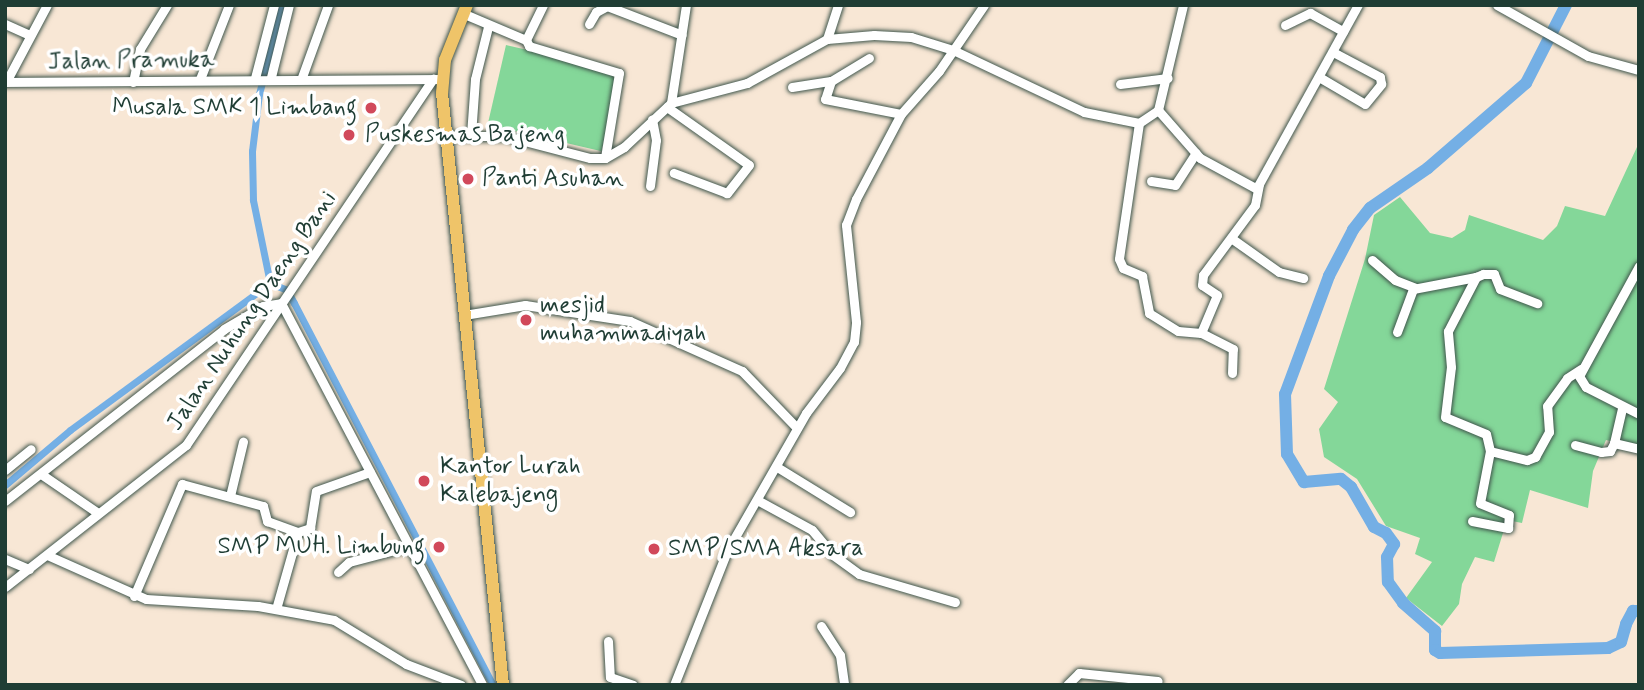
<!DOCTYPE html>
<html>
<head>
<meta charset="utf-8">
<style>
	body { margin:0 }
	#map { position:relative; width:1644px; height:690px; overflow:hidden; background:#f8e7d5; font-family:Mynerve,sans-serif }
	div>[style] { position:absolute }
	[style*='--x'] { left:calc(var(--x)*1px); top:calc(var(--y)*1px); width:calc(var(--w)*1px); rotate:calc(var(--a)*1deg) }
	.green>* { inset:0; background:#84d799; transform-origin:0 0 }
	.canal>* { height:7px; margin:-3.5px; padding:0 3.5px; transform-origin:3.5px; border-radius:3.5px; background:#74afe5 }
	.river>* { height:12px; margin:-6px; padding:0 6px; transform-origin:6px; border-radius:6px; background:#74afe5 }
	.roads { filter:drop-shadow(0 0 2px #40564c) drop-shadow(0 0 2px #40564c) }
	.minor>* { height:9px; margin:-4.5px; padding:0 4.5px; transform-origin:4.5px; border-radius:4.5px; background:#fff }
	.highway>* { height:12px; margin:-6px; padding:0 6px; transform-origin:6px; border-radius:6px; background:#efc469 }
	.dots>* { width:19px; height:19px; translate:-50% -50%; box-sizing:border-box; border:4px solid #fff; border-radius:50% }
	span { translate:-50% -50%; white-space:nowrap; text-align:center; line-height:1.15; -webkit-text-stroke:7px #fff; paint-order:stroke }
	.street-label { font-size:24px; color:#1f3d34 }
	.poi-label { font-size:24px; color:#1f3d34 }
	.right { translate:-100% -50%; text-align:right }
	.left { translate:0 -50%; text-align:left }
	.frame { position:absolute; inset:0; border:7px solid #1f3d34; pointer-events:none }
</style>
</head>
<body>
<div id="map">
	<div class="green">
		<i style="left:506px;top:45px;width:117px;height:82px;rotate:13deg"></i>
		<i style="clip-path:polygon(1637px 147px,1639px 448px,1606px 440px,1593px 471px,1588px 508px,1530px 490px,1522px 523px,1507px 520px,1494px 562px,1475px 557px,1462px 584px,1459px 604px,1442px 626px,1406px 598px,1432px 562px,1415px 554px,1420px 538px,1386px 526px,1357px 479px,1324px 457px,1319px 429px,1338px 402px,1324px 389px,1365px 259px,1374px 215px,1400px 197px,1430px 233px,1452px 238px,1465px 230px,1469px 215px,1543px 240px,1557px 226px,1565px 206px,1605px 216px)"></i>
	</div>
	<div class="canal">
		<i style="--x:270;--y:283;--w:18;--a:22"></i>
		<i style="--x:287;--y:290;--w:15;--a:62"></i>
		<i style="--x:294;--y:303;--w:431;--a:62.5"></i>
		<i style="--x:270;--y:283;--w:85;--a:-101.6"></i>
		<i style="--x:253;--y:200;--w:49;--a:-91.2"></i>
		<i style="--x:252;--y:151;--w:57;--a:-83"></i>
		<i style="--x:259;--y:94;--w:92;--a:-75.5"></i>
		<i style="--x:5;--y:485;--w:85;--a:-40.2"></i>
		<i style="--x:70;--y:430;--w:248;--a:-36.3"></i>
	</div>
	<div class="river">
		<i style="--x:1566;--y:5;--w:88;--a:117.1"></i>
		<i style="--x:1526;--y:83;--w:130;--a:139.1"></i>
		<i style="--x:1428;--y:168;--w:70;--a:145.4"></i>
		<i style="--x:1370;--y:208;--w:28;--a:128"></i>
		<i style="--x:1353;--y:230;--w:52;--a:117.6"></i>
		<i style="--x:1329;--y:276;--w:126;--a:110.4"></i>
		<i style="--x:1285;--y:394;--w:60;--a:88.1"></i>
		<i style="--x:1287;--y:454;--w:33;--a:59"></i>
		<i style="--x:1304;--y:482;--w:37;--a:-5"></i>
		<i style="--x:1341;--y:479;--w:13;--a:39"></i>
		<i style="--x:1351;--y:487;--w:46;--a:60.1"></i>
		<i style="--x:1374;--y:527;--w:13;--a:27"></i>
		<i style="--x:1386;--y:533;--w:14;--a:54"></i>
		<i style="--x:1394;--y:544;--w:15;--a:118"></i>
		<i style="--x:1387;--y:557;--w:25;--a:88"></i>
		<i style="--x:1388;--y:582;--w:26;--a:54"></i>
		<i style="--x:1403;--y:603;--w:43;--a:41.2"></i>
		<i style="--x:1435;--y:631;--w:19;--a:90"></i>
		<i style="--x:1435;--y:650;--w:6;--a:31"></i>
		<i style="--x:1440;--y:653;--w:168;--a:-1.7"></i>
		<i style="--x:1608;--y:648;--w:14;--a:-25"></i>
		<i style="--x:1621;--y:642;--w:19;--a:-74"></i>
		<i style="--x:1626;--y:624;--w:15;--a:-62"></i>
		<i style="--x:1633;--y:611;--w:6;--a:0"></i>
	</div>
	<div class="roads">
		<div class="minor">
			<i style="--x:543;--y:5;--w:39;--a:116"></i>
			<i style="--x:526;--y:40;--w:7;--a:63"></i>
			<i style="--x:529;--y:46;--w:94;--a:16.7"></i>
			<i style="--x:619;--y:73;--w:86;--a:99.4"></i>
			<i style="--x:1497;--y:5;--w:104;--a:29.3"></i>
			<i style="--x:1588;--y:56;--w:53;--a:15.4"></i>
			<i style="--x:462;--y:13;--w:69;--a:22.9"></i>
			<i style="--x:5;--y:24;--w:27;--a:24"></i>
			<i style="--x:589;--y:24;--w:14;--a:-60"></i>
			<i style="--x:596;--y:12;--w:13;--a:-29"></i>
			<i style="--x:607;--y:6;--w:80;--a:21.1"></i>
			<i style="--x:1285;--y:25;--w:28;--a:-26"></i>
			<i style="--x:1310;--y:13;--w:38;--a:29"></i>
			<i style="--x:827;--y:39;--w:36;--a:-72"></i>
			<i style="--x:869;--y:58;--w:44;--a:148.8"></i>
			<i style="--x:831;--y:81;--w:19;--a:108"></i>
			<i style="--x:825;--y:99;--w:77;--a:11.2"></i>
			<i style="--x:271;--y:77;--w:74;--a:-76"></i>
			<i style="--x:302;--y:77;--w:77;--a:-70.1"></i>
			<i style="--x:1319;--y:77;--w:53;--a:30.4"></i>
			<i style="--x:1365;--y:104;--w:26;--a:-51"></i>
			<i style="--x:1381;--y:84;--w:7;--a:-98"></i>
			<i style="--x:1380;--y:77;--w:53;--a:-152"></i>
			<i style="--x:255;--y:78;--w:75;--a:-75.4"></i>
			<i style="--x:200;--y:79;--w:79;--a:-68.6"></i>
			<i style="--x:5;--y:82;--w:432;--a:-0.4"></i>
			<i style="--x:6;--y:82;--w:87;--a:-62"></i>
			<i style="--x:133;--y:82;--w:34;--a:-78"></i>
			<i style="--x:140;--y:49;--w:52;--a:-58.5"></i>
			<i style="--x:1120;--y:84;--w:48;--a:-7.1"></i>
			<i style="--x:792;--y:87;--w:39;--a:-9"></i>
			<i style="--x:671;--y:103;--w:99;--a:-81.3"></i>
			<i style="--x:667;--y:107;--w:100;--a:35.3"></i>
			<i style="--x:749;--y:165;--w:36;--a:128"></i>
			<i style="--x:727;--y:193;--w:57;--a:-159.3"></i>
			<i style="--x:1158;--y:110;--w:64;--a:48.8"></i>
			<i style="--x:1200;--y:158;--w:65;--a:28.5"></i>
			<i style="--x:1139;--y:123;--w:137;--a:98.4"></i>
			<i style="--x:1119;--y:259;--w:10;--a:66"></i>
			<i style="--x:1123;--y:268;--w:21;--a:23"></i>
			<i style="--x:1142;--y:276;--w:38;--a:79"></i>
			<i style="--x:1149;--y:313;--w:34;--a:32"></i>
			<i style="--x:1178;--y:331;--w:23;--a:5"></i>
			<i style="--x:471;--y:135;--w:56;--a:-85.9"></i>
			<i style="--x:475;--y:79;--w:54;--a:-76"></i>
			<i style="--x:446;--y:136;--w:59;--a:0"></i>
			<i style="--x:505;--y:136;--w:88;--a:14.5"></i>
			<i style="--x:590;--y:158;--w:15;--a:0"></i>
			<i style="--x:605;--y:158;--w:22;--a:-30"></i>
			<i style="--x:624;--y:147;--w:64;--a:-43.1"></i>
			<i style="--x:671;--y:103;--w:79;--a:-14.7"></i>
			<i style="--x:747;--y:83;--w:91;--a:-28.8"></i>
			<i style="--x:827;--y:39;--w:47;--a:-4.9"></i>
			<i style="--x:874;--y:35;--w:37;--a:3"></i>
			<i style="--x:911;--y:37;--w:44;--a:17.2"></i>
			<i style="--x:953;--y:50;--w:145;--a:25.3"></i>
			<i style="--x:1084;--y:112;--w:56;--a:11.3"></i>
			<i style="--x:1139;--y:123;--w:23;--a:-34"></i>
			<i style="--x:1158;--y:110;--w:108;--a:-76.6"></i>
			<i style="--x:1151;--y:181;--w:24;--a:9"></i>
			<i style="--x:1175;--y:185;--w:38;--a:-57"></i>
			<i style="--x:650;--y:186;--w:46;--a:-82.6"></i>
			<i style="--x:656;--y:140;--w:21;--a:-101"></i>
			<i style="--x:1231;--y:238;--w:59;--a:35.3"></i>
			<i style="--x:1279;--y:272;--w:25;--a:14"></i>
			<i style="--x:1372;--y:260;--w:30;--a:41"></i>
			<i style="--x:1395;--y:280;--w:22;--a:21"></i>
			<i style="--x:1639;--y:266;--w:125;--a:118.6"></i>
			<i style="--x:1579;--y:376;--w:13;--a:58"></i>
			<i style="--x:1586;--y:387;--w:59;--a:27"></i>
			<i style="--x:464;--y:315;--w:62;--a:-9.3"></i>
			<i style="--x:525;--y:305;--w:106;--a:8.7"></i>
			<i style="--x:630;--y:321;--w:123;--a:24.1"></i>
			<i style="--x:742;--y:371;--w:79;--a:46"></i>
			<i style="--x:1397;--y:332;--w:46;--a:-69.6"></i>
			<i style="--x:1413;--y:289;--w:64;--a:-10.8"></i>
			<i style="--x:1232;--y:373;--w:24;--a:-88"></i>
			<i style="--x:1233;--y:349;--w:36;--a:-153"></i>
			<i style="--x:1201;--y:333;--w:41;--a:-67.2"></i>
			<i style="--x:1217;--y:295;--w:18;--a:-146"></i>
			<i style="--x:1202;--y:285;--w:10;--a:-84"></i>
			<i style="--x:1203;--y:275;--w:87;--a:-53.4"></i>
			<i style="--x:1255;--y:205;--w:21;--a:-79"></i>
			<i style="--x:1259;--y:184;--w:205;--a:-61.1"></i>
			<i style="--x:1614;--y:443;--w:36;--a:-77"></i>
			<i style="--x:1575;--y:445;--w:27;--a:15"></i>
			<i style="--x:1601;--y:452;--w:9;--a:-6"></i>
			<i style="--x:1610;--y:451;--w:9;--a:-63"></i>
			<i style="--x:1614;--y:443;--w:26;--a:13"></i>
			<i style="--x:1490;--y:451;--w:17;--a:-103"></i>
			<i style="--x:1486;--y:434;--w:44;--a:-157.5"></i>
			<i style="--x:1445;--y:417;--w:50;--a:-83.2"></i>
			<i style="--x:1451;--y:367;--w:36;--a:-95"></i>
			<i style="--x:1448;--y:331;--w:61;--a:-62.6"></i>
			<i style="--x:1476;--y:277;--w:8;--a:-23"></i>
			<i style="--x:1483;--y:274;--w:11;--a:0"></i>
			<i style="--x:1494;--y:274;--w:16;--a:68"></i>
			<i style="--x:1500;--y:289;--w:40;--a:21"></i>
			<i style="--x:777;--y:467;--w:86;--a:31.7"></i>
			<i style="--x:5;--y:470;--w:33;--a:-39"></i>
			<i style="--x:41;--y:474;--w:69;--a:34.4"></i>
			<i style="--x:230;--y:496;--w:56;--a:-76.5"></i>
			<i style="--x:5;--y:501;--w:278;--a:-38.1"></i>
			<i style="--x:224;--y:329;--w:45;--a:-30.5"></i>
			<i style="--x:263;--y:306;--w:18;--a:-9"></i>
			<i style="--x:281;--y:303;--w:432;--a:62.2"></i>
			<i style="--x:759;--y:501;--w:60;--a:28.7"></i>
			<i style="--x:812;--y:530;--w:33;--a:50"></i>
			<i style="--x:833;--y:555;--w:32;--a:36"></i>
			<i style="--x:859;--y:574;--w:100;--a:16.3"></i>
			<i style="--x:1472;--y:521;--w:37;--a:11"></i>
			<i style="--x:1508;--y:528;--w:13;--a:-86"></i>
			<i style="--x:1509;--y:515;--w:31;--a:-158"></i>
			<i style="--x:1480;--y:503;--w:53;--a:-79.1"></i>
			<i style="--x:1490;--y:451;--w:38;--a:14"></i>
			<i style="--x:1527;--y:460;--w:9;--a:-21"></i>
			<i style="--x:1535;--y:457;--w:29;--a:-61"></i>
			<i style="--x:1549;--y:432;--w:26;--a:-94"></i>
			<i style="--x:1547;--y:406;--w:34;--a:-54"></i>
			<i style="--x:1567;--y:378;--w:17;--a:-33"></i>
			<i style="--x:47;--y:555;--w:108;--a:24"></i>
			<i style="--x:146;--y:599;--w:112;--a:3.6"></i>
			<i style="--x:258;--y:606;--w:77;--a:10.4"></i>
			<i style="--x:334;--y:620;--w:84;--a:31.4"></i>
			<i style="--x:406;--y:664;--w:59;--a:20.9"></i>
			<i style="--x:5;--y:559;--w:26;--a:23"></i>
			<i style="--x:338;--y:572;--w:15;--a:-42"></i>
			<i style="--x:349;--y:562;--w:63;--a:-14.7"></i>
			<i style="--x:5;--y:587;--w:230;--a:-38.1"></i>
			<i style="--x:186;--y:445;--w:442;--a:-56"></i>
			<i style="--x:134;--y:596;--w:122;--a:-66.8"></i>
			<i style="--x:182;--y:484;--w:84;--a:15.2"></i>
			<i style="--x:263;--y:506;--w:16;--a:75"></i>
			<i style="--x:267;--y:521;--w:33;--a:20"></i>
			<i style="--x:276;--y:609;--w:80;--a:-74.1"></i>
			<i style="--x:298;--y:532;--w:13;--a:-18"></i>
			<i style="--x:310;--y:528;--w:37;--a:-81"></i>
			<i style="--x:316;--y:491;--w:57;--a:-19.4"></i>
			<i style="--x:821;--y:626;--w:35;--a:57"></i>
			<i style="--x:840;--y:655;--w:30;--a:82"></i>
			<i style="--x:608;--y:641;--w:36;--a:87"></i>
			<i style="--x:610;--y:677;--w:24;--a:19"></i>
			<i style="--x:674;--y:685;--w:144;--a:-68.4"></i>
			<i style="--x:727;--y:551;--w:159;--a:-60.2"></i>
			<i style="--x:806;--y:413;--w:56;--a:-52.9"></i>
			<i style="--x:840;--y:368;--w:30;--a:-62"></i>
			<i style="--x:854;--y:342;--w:20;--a:-84"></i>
			<i style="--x:856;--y:322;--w:98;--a:-95.9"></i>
			<i style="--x:846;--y:225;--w:28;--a:-69"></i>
			<i style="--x:856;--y:199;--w:96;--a:-62.1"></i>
			<i style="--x:901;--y:114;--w:57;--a:-48.5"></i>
			<i style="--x:939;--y:71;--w:80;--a:-55.7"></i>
			<i style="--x:1067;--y:685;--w:17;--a:-45"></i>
			<i style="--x:1079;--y:673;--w:79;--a:5.8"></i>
		</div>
		<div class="highway">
			<i style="--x:467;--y:5;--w:59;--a:111.8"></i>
			<i style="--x:445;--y:60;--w:33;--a:95"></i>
			<i style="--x:442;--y:93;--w:595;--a:84.12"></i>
		</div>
	</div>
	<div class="dots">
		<i style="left:371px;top:108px;background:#d1495b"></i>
		<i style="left:349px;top:135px;background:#d1495b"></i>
		<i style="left:468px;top:179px;background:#d1495b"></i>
		<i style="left:526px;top:320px;background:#d1495b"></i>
		<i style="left:424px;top:481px;background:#d1495b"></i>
		<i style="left:439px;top:547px;background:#d1495b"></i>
		<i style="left:654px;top:549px;background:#d1495b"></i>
	</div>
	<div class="street-label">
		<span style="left:131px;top:61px;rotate:-1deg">Jalan Pramuka</span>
		<span style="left:252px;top:311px;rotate:-56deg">Jalan Nuhung Daeng Bani</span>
	</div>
	<div class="poi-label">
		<span class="right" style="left:357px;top:108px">Musala SMK 1 Limbang</span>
		<span class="left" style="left:365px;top:135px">Puskesmas Bajeng</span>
		<span class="left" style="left:482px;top:179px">Panti Asuhan</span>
		<span class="left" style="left:540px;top:320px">mesjid<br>muhammadiyah</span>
		<span class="left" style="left:440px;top:481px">Kantor Lurah<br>Kalebajeng</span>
		<span class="right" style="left:425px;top:547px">SMP MUH. Limbung</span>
		<span class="left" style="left:668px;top:549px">SMP/SMA Aksara</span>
	</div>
	<div class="frame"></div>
</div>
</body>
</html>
